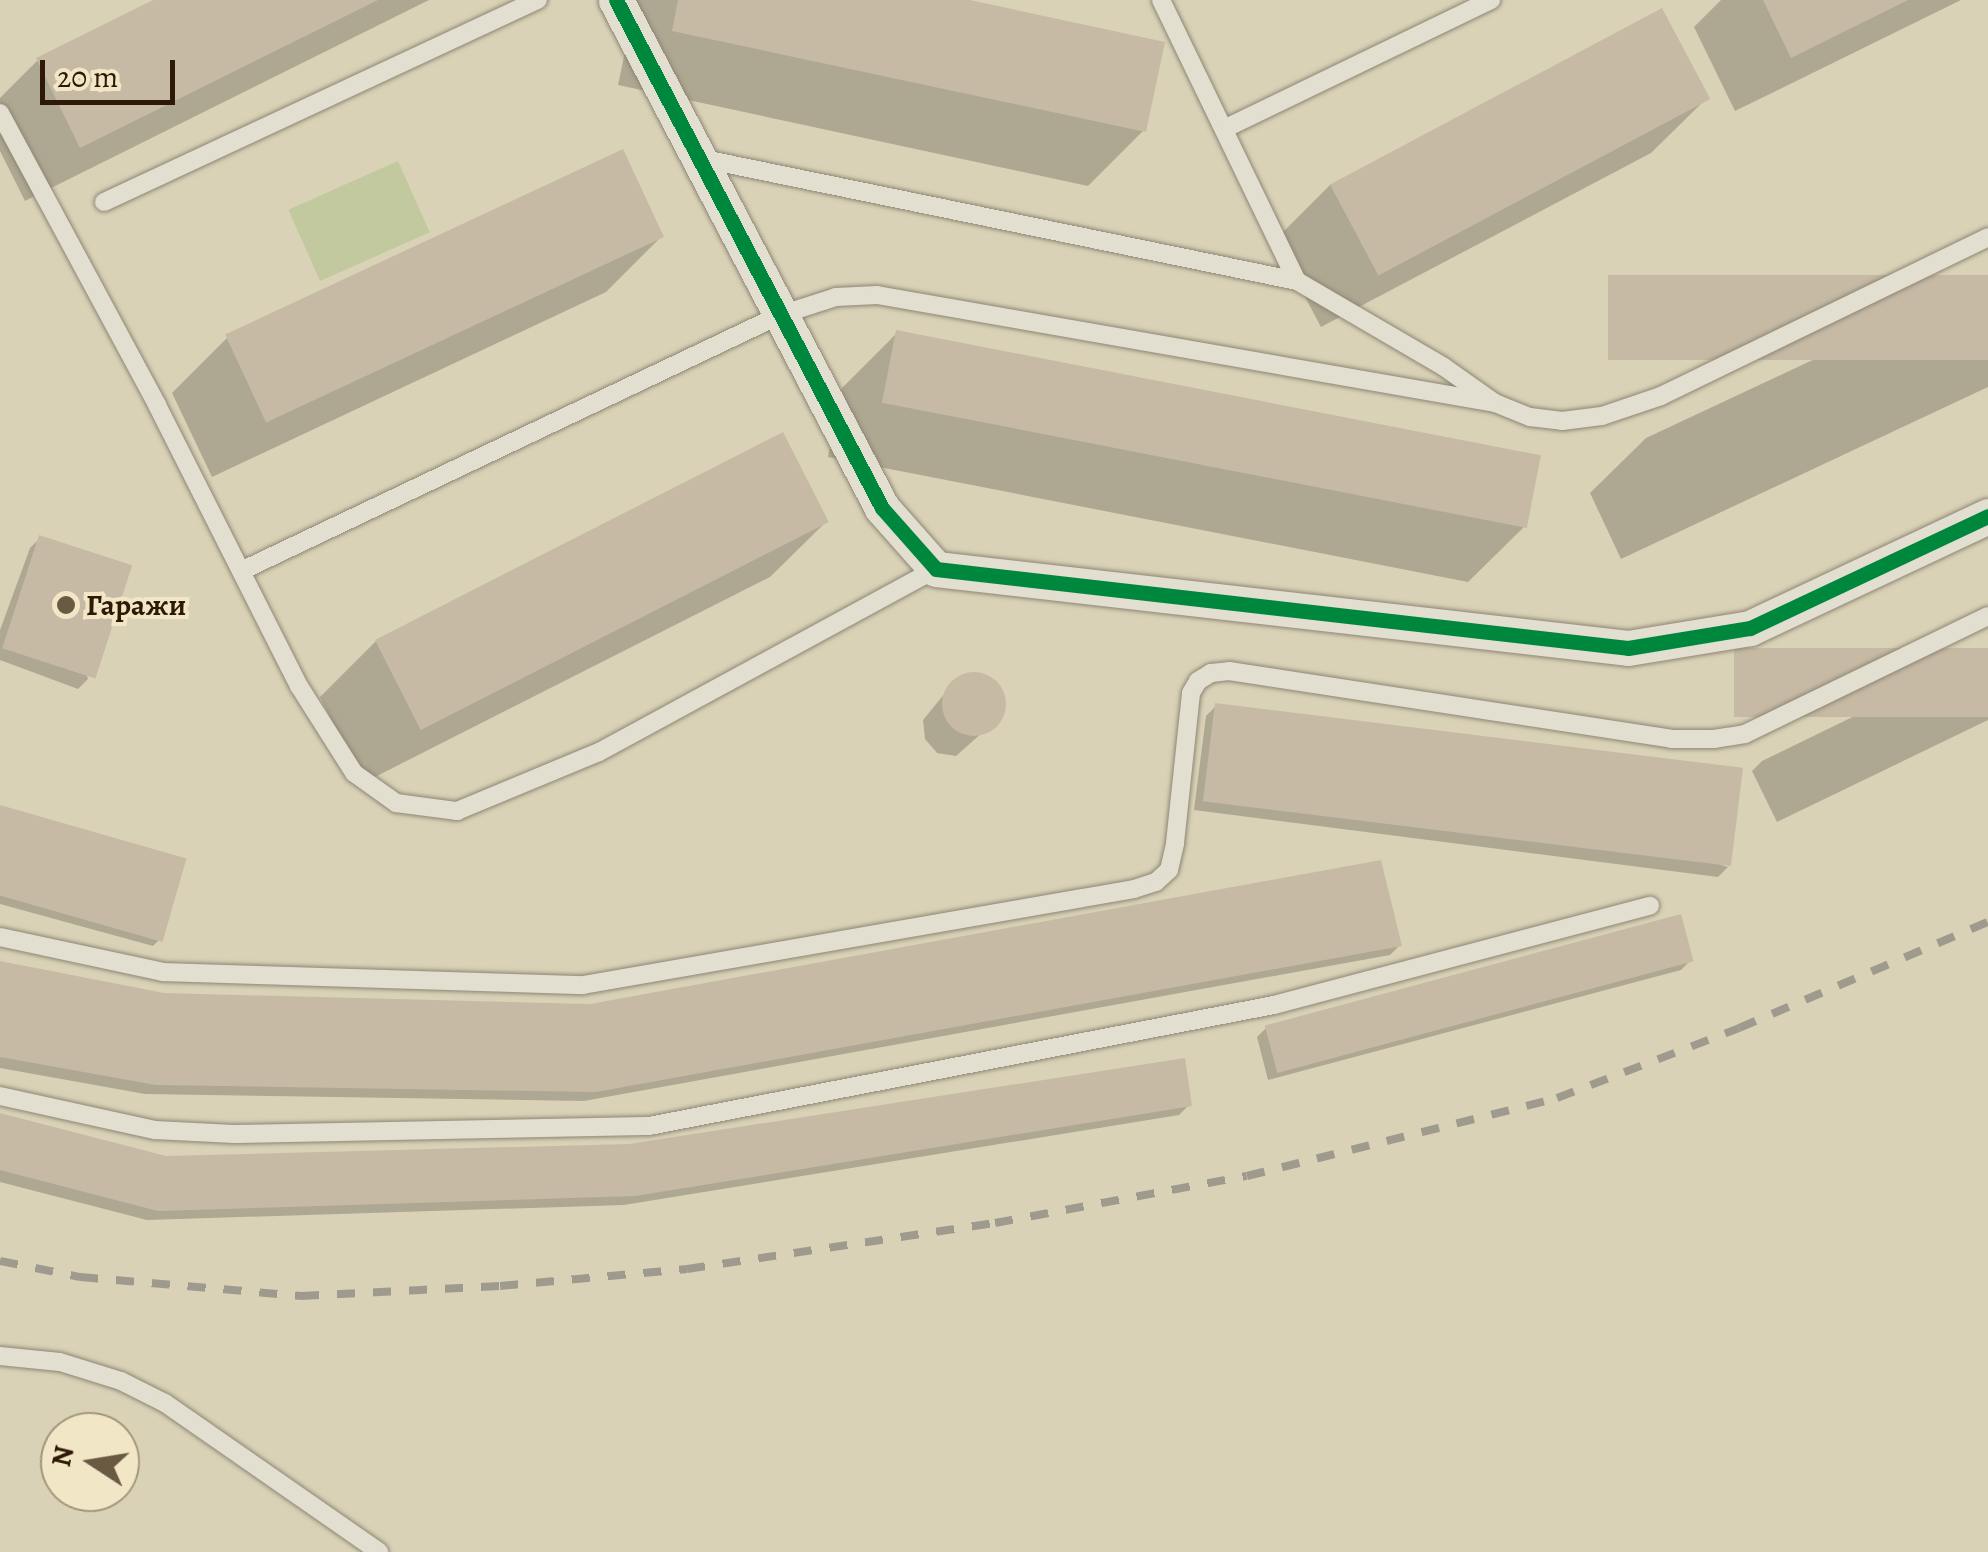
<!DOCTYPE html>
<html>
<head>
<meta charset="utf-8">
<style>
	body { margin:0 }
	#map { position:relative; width:1988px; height:1552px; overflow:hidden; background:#dad2b7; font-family:Alegreya,serif }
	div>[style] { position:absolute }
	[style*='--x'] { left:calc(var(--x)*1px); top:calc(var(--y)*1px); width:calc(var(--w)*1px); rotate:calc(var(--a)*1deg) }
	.green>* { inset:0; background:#c3c99f; transform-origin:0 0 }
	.shadow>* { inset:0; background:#0003 }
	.building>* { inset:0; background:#c7baa5; transform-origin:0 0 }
	.round { border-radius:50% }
	.roads { filter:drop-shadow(0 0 2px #8d8674) drop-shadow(0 0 2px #8d8674) }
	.service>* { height:18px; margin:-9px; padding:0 9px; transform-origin:9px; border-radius:9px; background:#e2ded0 }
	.minor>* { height:35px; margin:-17.5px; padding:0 17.5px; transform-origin:17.5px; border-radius:17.5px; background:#e2ded0 }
	.rail>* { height:8px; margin-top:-4px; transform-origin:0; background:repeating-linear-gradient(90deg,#9f9a8e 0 18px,transparent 0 36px) }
	.cycleway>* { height:15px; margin:-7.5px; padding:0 7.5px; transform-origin:7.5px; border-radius:7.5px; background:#00873e }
	.dots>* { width:28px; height:28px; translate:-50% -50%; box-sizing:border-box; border:5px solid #f1e7c6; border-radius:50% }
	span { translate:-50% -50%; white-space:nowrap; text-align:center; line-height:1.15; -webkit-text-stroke:8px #f1e7c6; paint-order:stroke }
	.poi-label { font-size:30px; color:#2e1906; font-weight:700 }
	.left { translate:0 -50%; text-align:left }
	.north { position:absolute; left:40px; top:1412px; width:100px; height:100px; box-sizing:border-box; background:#f1e7c6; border:2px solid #a39579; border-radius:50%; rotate:282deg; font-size:28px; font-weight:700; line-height:40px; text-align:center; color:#2e1906 }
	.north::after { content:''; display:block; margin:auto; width:35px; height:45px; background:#6a5a44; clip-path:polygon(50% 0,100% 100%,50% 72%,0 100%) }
	.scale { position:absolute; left:40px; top:60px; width:135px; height:45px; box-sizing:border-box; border:5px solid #2e1906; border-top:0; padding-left:12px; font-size:30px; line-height:35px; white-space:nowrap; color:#2e1906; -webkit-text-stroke:8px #f1e7c6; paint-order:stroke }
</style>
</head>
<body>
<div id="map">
	<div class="green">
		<i style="left:398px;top:161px;width:78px;height:120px;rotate:66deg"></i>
	</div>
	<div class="shadow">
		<i style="clip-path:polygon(158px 0,429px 0,25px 201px,0 151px,0 98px,38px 60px)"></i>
		<i style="clip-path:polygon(636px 0,958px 0,1143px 131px,1088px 186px,618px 85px)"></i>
		<i style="clip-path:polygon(1721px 0,1961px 0,1735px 111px,1694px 27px)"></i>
		<i style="clip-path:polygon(1707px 98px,1651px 153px,1321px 327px,1275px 240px,1331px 184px)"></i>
		<i style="clip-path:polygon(661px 237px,606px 292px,212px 477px,172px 393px,227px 338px)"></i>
		<i style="clip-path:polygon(1988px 278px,1988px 387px,1621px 559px,1590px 493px,1646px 438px)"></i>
		<i style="clip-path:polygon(897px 333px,1524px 527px,1468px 582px,828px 457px,842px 388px)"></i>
		<i style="clip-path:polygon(826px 522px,770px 577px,363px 783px,320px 697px,375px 642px)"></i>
		<i style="clip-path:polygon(40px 538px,88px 679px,78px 689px,0 660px,0 630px,30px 548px)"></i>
		<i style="clip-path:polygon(1988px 651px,1988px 720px,1777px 822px,1752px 771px,1762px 761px)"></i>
		<i style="clip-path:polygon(974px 675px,998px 688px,1001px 716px,956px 756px,937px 753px,925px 739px,923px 720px,955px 681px)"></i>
		<i style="clip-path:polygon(1216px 706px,1728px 867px,1718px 877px,1194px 810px,1206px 716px)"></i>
		<i style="clip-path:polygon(0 808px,163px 936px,153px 946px,0 904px)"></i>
		<i style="clip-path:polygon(1400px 945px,1390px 955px,584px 1101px,145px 1094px,0 1068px,0 963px,164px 995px,590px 1006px)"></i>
		<i style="clip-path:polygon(1691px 960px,1681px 970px,1268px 1080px,1257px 1037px,1267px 1027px)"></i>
		<i style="clip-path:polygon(1189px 1105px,1179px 1115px,624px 1205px,147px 1220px,0 1182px,0 1115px,165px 1158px,630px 1146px)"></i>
	</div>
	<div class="building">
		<i style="clip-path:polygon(153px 0,378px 0,80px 148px,36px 58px)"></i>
		<i style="clip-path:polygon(678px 0,970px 0,1165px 42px,1146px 132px,672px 31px)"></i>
		<i style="clip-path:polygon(1763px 0,1908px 0,1791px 58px)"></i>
		<i style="left:1662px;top:8px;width:103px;height:376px;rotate:62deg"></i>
		<i style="left:623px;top:149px;width:97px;height:439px;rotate:65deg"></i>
		<i style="left:1988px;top:275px;width:85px;height:380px;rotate:90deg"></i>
		<i style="left:896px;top:330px;width:657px;height:74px;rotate:11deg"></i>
		<i style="left:783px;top:432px;width:101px;height:458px;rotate:63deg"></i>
		<i style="left:39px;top:535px;width:98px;height:119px;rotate:18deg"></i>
		<i style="left:1988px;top:648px;width:69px;height:254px;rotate:90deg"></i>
		<i class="round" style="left:942px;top:672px;width:64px;height:64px"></i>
		<i style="left:1215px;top:703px;width:532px;height:99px;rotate:7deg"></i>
		<i style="left:0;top:805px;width:194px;height:87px;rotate:16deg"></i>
		<i style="clip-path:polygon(1381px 860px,1402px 946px,596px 1092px,156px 1085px,0 1057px,0 961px,164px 993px,590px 1004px)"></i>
		<i style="left:1681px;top:914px;width:49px;height:431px;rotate:75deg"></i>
		<i style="clip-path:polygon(1185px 1058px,1192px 1106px,635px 1196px,158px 1211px,0 1170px,0 1113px,166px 1156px,629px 1144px)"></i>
	</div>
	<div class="roads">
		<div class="service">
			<i style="--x:1161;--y:0;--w:312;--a:64.2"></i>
			<i style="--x:1297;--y:281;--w:170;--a:30.3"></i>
			<i style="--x:1444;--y:367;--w:62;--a:35.2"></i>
			<i style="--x:1495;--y:403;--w:38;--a:22"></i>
			<i style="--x:1530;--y:417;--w:32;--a:7"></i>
			<i style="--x:1562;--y:421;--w:40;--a:-7.1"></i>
			<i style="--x:1602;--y:416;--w:62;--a:-18.7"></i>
			<i style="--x:1661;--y:396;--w:364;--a:-25.9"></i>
			<i style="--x:0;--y:113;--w:332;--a:61.7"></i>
			<i style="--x:157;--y:405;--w:315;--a:63.2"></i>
			<i style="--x:299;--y:686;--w:103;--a:57.7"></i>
			<i style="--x:354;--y:773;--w:52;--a:35.5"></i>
			<i style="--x:396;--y:803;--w:62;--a:7.5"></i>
			<i style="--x:457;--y:811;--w:154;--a:-22.6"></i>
			<i style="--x:599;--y:752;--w:383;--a:-28.5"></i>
			<i style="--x:1224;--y:129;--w:297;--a:-25.8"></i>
			<i style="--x:699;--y:158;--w:611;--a:11.62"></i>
			<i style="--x:104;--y:202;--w:479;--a:-25"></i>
			<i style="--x:241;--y:571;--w:597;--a:-25.41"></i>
			<i style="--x:780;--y:315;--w:59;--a:-17.8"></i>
			<i style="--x:836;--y:297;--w:41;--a:-2.8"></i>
			<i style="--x:877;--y:295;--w:627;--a:9.91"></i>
			<i style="--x:0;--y:937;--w:167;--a:12.1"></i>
			<i style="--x:163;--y:972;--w:420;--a:1.8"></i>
			<i style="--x:583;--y:985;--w:559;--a:-9.88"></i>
			<i style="--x:1134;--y:889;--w:23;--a:-18"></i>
			<i style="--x:1156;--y:882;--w:18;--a:-43"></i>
			<i style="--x:1169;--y:870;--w:28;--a:-77"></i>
			<i style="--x:1175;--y:843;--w:151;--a:-83.9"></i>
			<i style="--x:1191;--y:693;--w:14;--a:-60"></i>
			<i style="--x:1198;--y:681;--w:15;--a:-32"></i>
			<i style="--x:1211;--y:673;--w:18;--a:-6"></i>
			<i style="--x:1229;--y:671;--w:447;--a:8.7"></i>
			<i style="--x:1671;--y:739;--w:43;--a:0"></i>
			<i style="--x:1714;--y:739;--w:31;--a:-9"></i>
			<i style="--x:1745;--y:734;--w:270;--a:-25.9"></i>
			<i style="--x:0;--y:1096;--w:159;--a:12.4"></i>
			<i style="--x:155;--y:1130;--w:79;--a:2.9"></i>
			<i style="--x:234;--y:1134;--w:415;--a:-1.1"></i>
			<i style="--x:649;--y:1126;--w:637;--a:-10.96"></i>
			<i style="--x:1274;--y:1005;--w:389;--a:-14.8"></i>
			<i style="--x:0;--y:1356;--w:60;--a:5.7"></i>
			<i style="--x:60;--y:1362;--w:64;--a:17.3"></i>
			<i style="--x:121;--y:1381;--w:49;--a:26.6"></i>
			<i style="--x:165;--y:1403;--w:261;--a:34.8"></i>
		</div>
		<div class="minor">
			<i style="--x:616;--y:0;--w:573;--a:62.36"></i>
			<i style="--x:882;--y:508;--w:81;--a:48.5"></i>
			<i style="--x:936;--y:569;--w:696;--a:6.51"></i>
			<i style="--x:1628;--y:648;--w:124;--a:-9.3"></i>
			<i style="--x:1750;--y:628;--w:263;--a:-25.2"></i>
		</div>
	</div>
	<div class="rail">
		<i style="--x:0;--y:1261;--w:82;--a:11.3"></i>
		<i style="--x:80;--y:1277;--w:222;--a:4.9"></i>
		<i style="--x:301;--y:1296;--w:199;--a:-2.9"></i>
		<i style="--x:500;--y:1286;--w:188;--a:-5.2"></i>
		<i style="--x:687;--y:1269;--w:311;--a:-8.5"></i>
		<i style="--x:995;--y:1223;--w:256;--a:-10.6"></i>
		<i style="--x:1247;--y:1176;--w:320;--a:-14.1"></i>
		<i style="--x:1557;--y:1098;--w:195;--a:-21"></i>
		<i style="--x:1739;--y:1028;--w:271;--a:-23.1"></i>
	</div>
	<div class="cycleway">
		<i style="--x:616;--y:0;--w:573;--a:62.36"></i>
		<i style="--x:882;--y:508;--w:81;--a:48.5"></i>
		<i style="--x:936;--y:569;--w:696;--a:6.51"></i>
		<i style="--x:1628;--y:648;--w:124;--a:-9.3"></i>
		<i style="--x:1750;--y:628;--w:263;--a:-25.2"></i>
	</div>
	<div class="dots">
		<i style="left:66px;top:605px;background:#6a5a44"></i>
	</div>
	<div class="poi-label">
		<span class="left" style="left:86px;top:605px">Гаражи</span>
	</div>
	<div class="north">N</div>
	<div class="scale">20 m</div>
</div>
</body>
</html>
